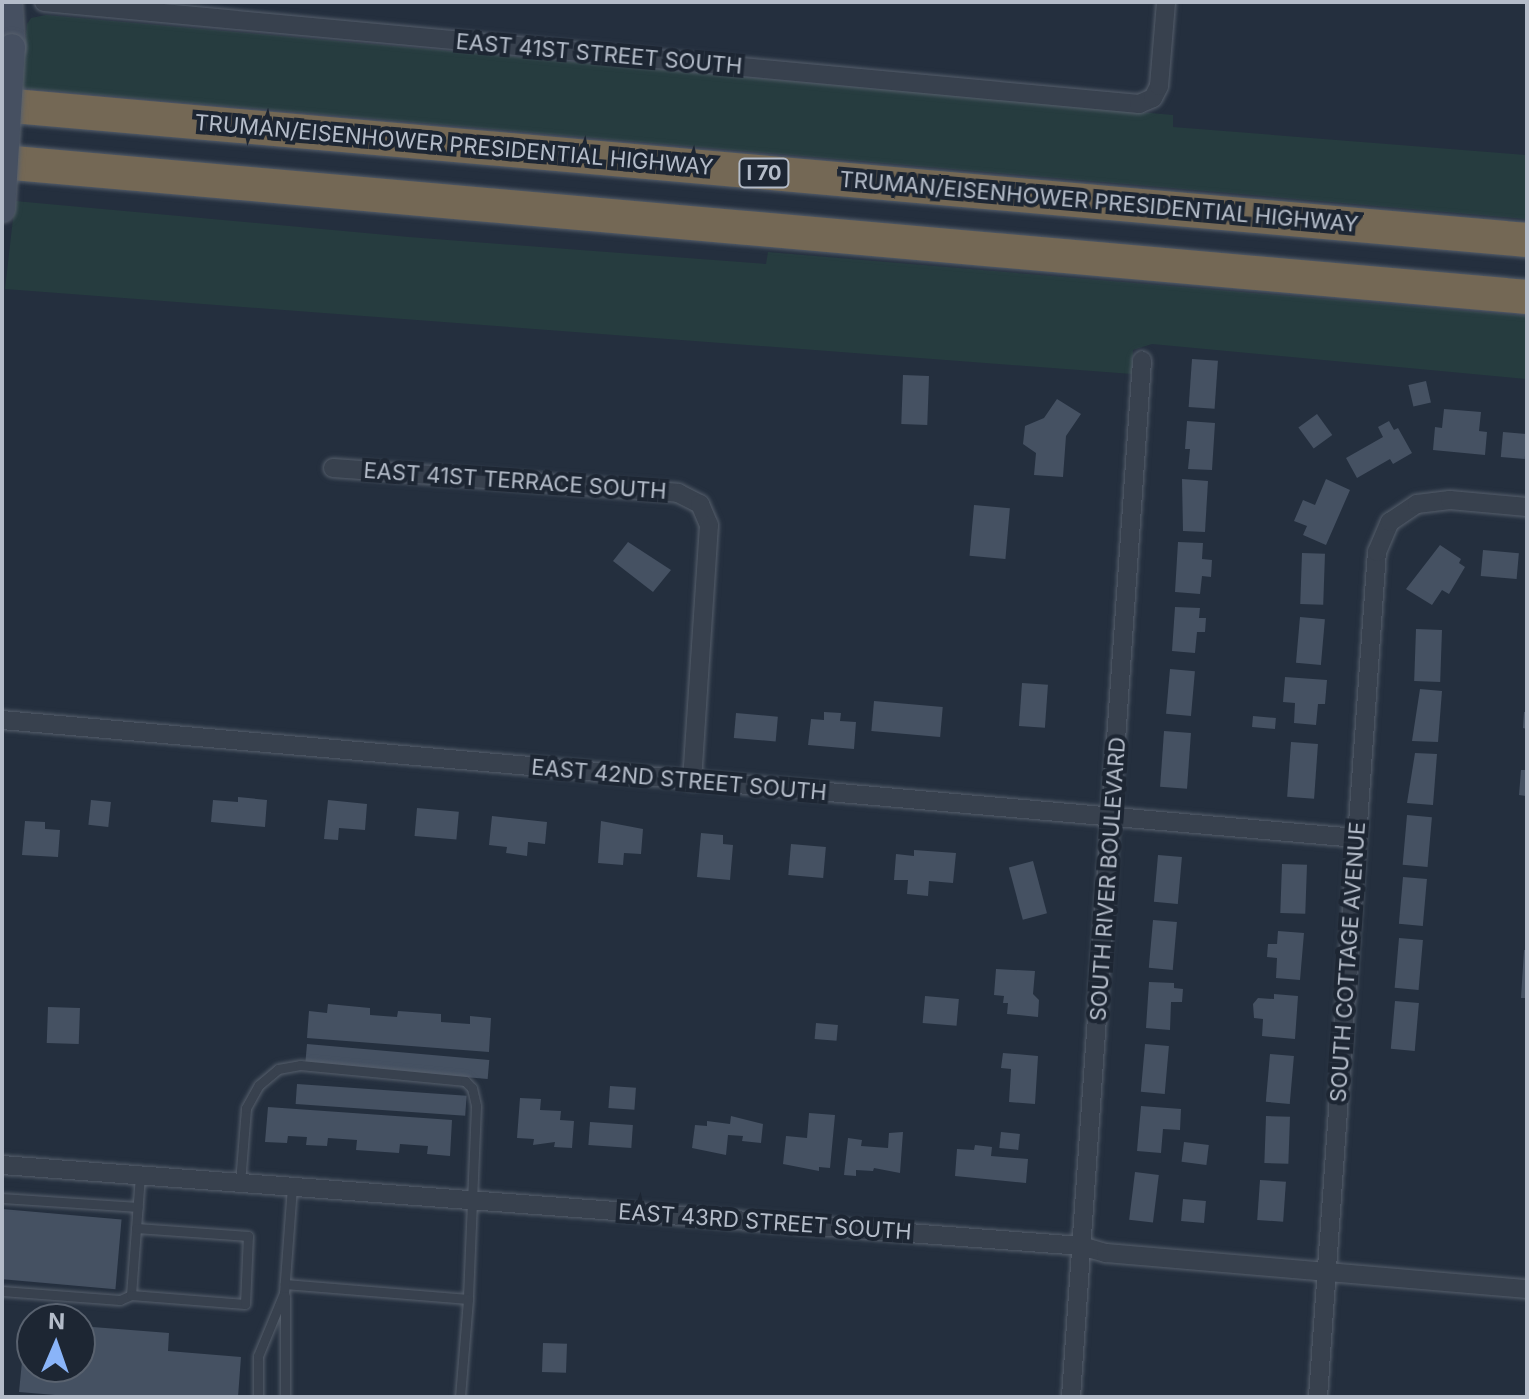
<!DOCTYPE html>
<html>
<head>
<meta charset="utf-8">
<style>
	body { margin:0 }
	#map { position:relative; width:1529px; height:1399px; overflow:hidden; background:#242f3e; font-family:Inter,sans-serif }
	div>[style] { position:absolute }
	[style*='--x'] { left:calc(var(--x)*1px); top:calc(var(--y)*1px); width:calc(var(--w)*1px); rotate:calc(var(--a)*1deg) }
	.green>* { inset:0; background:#263c3f }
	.building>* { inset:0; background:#455162; transform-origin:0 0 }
	.roads { filter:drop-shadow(0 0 2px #565f6c) drop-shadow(0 0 2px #565f6c) }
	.service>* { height:9px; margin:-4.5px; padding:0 4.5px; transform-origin:4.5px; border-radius:4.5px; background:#38414e }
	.minor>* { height:18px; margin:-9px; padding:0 9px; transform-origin:9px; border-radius:9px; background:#38414e }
	.secondary>* { height:26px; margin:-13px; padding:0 13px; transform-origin:13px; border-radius:13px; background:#465061 }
	.motorway>* { height:34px; margin:-17px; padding:0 17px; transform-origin:17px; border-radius:17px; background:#746855 }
	.bridges { filter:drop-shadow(0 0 2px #565f6c) drop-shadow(0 0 2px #565f6c) }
	.secondary-bridge>* { height:26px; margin:-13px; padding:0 13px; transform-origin:13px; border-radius:13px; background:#465061 }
	span { translate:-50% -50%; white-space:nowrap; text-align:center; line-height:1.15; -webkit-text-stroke:8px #1d2633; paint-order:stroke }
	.shield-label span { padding:2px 6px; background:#1d2633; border:2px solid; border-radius:6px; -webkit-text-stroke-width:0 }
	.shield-label { font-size:20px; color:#b4bcc9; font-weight:700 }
	.street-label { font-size:22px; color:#b4bcc9 }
	.frame { position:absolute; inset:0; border:4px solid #b4bcc9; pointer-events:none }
	.north { position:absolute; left:16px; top:1303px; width:80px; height:80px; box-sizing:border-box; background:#1d2633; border:2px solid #59626f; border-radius:50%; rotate:2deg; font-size:22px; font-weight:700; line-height:32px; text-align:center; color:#b4bcc9 }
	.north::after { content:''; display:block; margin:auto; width:28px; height:36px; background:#8ab4f8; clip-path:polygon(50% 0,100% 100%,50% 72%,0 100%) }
</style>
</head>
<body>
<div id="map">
	<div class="green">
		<i style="clip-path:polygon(46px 15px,1173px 115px,1173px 127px,1527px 155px,1527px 219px,20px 88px,27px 24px,31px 18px)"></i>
		<i style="clip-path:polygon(15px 201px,409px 237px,766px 264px,768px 252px,1527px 316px,1527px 379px,1152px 344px,1133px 350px,1132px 374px,5px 289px)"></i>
	</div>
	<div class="building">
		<i style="left:1192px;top:359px;width:26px;height:48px;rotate:4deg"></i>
		<i style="left:903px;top:375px;width:26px;height:49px;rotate:2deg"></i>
		<i style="left:1426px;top:381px;width:22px;height:18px;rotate:77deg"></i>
		<i style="clip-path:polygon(1057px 399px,1081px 414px,1066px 436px,1063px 477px,1034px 475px,1036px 453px,1023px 444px,1025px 426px,1044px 418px)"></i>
		<i style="clip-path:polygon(1444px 409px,1481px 412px,1479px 431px,1487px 432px,1485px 455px,1433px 450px,1435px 427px,1442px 428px)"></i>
		<i style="left:1317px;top:414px;width:26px;height:23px;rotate:54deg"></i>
		<i style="clip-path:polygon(1187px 421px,1215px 423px,1212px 470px,1188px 469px,1190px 449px,1185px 449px)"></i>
		<i style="clip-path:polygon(1389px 421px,1394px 430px,1398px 428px,1412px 453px,1393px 464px,1390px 459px,1357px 478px,1346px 458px,1383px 437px,1378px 427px)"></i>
		<i style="left:1503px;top:432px;width:24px;height:25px;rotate:5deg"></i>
		<i style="clip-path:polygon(1182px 479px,1208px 481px,1205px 532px,1183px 531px)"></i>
		<i style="clip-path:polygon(1326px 479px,1350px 490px,1326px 545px,1303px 535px,1307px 526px,1294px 521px,1303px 500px,1315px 505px)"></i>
		<i style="left:974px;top:505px;width:36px;height:51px;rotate:5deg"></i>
		<i style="clip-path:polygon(628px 542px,671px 570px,653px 592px,613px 561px)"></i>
		<i style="clip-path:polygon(1178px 542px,1203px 543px,1202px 559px,1212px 560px,1211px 577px,1202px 576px,1200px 594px,1175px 592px)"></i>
		<i style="clip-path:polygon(1440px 545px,1461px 559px,1459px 563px,1465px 567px,1449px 594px,1442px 590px,1432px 605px,1406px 589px)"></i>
		<i style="left:1483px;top:550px;width:36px;height:26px;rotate:5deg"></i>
		<i style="left:1302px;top:553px;width:23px;height:51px;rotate:2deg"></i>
		<i style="clip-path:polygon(1175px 607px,1200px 608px,1199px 618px,1206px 618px,1205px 632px,1197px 632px,1195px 653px,1172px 651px)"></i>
		<i style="left:1300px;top:617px;width:25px;height:46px;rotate:5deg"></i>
		<i style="left:1416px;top:629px;width:26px;height:52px;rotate:2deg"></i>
		<i style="left:1170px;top:669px;width:25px;height:45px;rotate:5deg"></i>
		<i style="clip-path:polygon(1285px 677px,1327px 680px,1325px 704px,1318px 704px,1316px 725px,1294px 723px,1295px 703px,1283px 702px)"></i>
		<i style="left:1022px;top:683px;width:26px;height:43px;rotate:4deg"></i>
		<i style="clip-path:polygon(1420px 689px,1442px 691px,1438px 742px,1412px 741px)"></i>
		<i style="left:874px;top:701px;width:69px;height:30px;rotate:5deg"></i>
		<i style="clip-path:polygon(824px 712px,841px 713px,840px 721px,856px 722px,854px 749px,808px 745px,811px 719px,824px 720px)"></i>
		<i style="clip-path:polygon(1524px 712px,1527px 712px,1527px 729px,1523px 728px)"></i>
		<i style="left:736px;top:713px;width:42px;height:25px;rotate:5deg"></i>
		<i style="left:1253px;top:716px;width:23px;height:11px;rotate:5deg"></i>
		<i style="left:1164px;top:731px;width:27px;height:56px;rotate:4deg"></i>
		<i style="left:1291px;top:742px;width:27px;height:55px;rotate:4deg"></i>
		<i style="clip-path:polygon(1415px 753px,1437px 754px,1433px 805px,1407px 803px)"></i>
		<i style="clip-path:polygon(1521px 770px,1527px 770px,1527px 796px,1519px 795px)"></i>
		<i style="clip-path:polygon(238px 797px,267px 800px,265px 827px,211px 822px,213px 800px,238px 802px)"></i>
		<i style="left:91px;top:800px;width:20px;height:25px;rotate:6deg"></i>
		<i style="clip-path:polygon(328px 800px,367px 804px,365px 830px,339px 828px,338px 840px,324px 839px)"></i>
		<i style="left:417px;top:808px;width:42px;height:28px;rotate:5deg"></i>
		<i style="left:1407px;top:815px;width:25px;height:50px;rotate:5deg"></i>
		<i style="clip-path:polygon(492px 816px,547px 822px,545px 844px,528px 842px,527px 856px,506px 853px,507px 847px,489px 845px)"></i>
		<i style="clip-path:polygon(25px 821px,45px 822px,45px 829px,60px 830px,58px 857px,22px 855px)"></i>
		<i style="clip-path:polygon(601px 821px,643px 829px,641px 854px,624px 853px,623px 865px,598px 863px)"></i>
		<i style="clip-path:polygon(701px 833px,723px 835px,723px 844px,733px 845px,730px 880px,697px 877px)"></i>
		<i style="left:791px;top:844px;width:35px;height:31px;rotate:5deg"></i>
		<i style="clip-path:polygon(914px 850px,956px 853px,953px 883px,929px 881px,928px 896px,907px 894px,908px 880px,894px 880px,896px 854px,914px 856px)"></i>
		<i style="left:1158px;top:855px;width:24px;height:47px;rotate:5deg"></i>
		<i style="left:1033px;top:861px;width:54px;height:25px;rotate:75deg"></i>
		<i style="left:1282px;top:864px;width:25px;height:49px;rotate:2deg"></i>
		<i style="left:1403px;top:877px;width:24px;height:47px;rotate:5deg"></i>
		<i style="left:1153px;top:920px;width:24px;height:48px;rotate:5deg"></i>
		<i style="clip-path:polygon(1278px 931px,1304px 933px,1300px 980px,1276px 978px,1277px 958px,1267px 957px,1268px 944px,1277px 944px)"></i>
		<i style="left:1399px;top:938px;width:24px;height:50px;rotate:5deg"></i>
		<i style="clip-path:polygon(1524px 950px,1527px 950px,1527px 998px,1521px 998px)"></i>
		<i style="clip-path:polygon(996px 969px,1035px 971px,1033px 994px,1039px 1000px,1038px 1017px,1007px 1014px,1008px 1003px,1003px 1003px,1004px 996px,994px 995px)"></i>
		<i style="clip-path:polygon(1149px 982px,1174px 983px,1174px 988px,1183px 989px,1182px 1002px,1171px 1002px,1170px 1030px,1146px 1028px)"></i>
		<i style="clip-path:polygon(1274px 994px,1298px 996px,1295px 1039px,1262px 1036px,1263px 1019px,1254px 1018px,1253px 1004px,1258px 998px,1274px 999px)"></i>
		<i style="left:925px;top:996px;width:34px;height:27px;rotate:5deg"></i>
		<i style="left:1395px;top:1001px;width:24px;height:48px;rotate:5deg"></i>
		<i style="clip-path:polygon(328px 1004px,370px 1008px,370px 1015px,397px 1017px,398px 1011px,441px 1014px,441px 1022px,470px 1024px,470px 1016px,491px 1018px,489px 1052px,307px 1038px,309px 1011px,327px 1013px)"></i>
		<i style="left:48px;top:1007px;width:32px;height:36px;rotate:2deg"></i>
		<i style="left:816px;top:1023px;width:22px;height:16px;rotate:5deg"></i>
		<i style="left:307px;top:1044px;width:183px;height:19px;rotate:5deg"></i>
		<i style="left:1145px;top:1044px;width:24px;height:48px;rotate:5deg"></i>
		<i style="clip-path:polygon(1003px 1053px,1038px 1056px,1035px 1104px,1009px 1102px,1011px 1069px,1001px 1068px)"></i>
		<i style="left:1270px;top:1054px;width:24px;height:48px;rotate:5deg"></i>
		<i style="left:297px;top:1084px;width:170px;height:20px;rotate:4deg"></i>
		<i style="left:610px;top:1086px;width:26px;height:22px;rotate:4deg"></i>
		<i style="clip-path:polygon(520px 1098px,541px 1099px,540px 1110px,561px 1111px,560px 1120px,574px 1121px,572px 1148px,554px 1147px,555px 1142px,533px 1145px,534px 1139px,517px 1138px)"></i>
		<i style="clip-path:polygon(1141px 1106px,1181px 1109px,1180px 1130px,1163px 1129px,1161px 1153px,1137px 1151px)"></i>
		<i style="clip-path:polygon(268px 1107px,452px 1120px,450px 1156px,427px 1154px,428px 1146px,400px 1144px,399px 1153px,356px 1150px,357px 1140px,328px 1138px,327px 1146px,306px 1145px,307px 1137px,288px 1136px,287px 1143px,265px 1142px)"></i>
		<i style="clip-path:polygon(809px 1113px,835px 1115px,830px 1168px,819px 1167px,819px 1171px,783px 1164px,786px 1136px,807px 1138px)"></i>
		<i style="clip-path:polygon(731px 1116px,763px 1124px,761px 1143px,742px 1141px,743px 1136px,728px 1135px,726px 1155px,692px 1148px,695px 1125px,707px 1126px,707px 1121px,730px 1124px)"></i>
		<i style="left:1266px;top:1116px;width:24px;height:47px;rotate:2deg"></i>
		<i style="left:590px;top:1122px;width:43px;height:23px;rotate:4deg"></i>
		<i style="clip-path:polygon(903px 1132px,900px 1173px,874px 1168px,873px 1171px,856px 1170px,856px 1176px,844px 1175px,848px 1138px,862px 1140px,861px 1146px,888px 1148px,889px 1133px)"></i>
		<i style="left:1001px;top:1132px;width:19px;height:16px;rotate:6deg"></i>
		<i style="left:1184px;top:1142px;width:25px;height:20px;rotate:7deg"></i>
		<i style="clip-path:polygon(975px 1145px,992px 1147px,991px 1156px,1028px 1159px,1026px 1183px,955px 1176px,957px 1149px,974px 1150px)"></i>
		<i style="left:1135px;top:1172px;width:24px;height:48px;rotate:7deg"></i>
		<i style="left:1260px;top:1180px;width:26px;height:40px;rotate:4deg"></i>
		<i style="left:1183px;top:1199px;width:23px;height:22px;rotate:5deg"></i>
		<i style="left:2px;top:1209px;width:120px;height:70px;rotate:5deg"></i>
		<i style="clip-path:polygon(26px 1321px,32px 1322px,32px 1367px,80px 1367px,80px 1326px,169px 1333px,168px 1351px,241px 1357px,238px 1397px,79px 1397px,19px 1392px)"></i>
		<i style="left:543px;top:1343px;width:24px;height:29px;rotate:2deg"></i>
	</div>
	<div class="roads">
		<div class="service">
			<i style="--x:240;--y:1183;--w:75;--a:-85.4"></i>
			<i style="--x:246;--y:1108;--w:26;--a:-61"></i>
			<i style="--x:259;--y:1085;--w:25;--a:-40"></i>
			<i style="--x:278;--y:1069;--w:22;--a:-10"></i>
			<i style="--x:300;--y:1065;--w:166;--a:5.5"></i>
			<i style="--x:465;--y:1081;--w:10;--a:45"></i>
			<i style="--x:472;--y:1088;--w:18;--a:77"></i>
			<i style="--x:476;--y:1106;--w:193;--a:92.4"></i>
			<i style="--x:468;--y:1299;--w:184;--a:-175.3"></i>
			<i style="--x:2;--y:1198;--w:136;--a:3.8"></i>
			<i style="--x:2;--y:1291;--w:118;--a:4.4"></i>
			<i style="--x:120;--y:1300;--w:12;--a:-24"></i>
			<i style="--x:131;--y:1295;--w:120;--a:-85.7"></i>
			<i style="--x:131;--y:1295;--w:114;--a:4.5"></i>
			<i style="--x:245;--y:1304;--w:68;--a:-87.5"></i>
			<i style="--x:248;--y:1236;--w:112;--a:-175.9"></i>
			<i style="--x:258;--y:1397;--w:41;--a:-90"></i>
			<i style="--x:258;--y:1356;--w:68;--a:-67.6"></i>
			<i style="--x:284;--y:1293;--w:106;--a:-85.7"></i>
			<i style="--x:285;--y:1397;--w:101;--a:-90"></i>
			<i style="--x:460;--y:1397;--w:98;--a:-85.3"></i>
		</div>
		<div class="minor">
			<i style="--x:44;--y:2;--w:1100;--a:5.32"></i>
			<i style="--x:1139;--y:104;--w:15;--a:-23"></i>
			<i style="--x:1153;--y:98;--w:13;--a:-63"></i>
			<i style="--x:1159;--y:86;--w:84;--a:-85.2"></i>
			<i style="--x:333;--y:468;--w:346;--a:4.1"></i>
			<i style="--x:678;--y:493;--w:25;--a:27"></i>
			<i style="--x:700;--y:504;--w:23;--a:67"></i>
			<i style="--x:709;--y:525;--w:257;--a:93.8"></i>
			<i style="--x:2;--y:720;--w:1360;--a:4.98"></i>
			<i style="--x:2;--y:1165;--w:1082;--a:4.29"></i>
			<i style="--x:1081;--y:1246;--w:26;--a:16"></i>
			<i style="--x:1106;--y:1253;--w:423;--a:4.9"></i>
			<i style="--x:1071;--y:1397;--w:1039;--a:-86.08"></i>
			<i style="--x:1318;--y:1397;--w:847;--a:-86.01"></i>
			<i style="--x:1377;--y:552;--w:33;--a:-67"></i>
			<i style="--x:1390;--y:522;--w:32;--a:-34"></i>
			<i style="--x:1417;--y:504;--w:33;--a:-7"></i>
			<i style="--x:1450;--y:500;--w:77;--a:5.2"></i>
		</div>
		<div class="secondary">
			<i style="--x:9;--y:2;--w:45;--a:86.2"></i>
		</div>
		<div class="motorway">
			<i style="--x:2;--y:105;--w:1531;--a:5.06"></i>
			<i style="--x:2;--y:162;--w:1531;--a:5.06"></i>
		</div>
	</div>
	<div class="bridges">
		<div class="secondary-bridge">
			<i style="--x:2;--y:209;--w:162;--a:-86.5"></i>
		</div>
	</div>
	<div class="shield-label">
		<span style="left:764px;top:173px">I 70</span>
	</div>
	<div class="street-label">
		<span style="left:599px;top:54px;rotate:5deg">EAST 41ST STREET SOUTH</span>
		<span style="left:454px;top:145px;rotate:5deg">TRUMAN/EISENHOWER PRESIDENTIAL HIGHWAY</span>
		<span style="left:1099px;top:202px;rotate:5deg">TRUMAN/EISENHOWER PRESIDENTIAL HIGHWAY</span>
		<span style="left:515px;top:481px;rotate:4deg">EAST 41ST TERRACE SOUTH</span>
		<span style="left:679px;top:780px;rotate:5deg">EAST 42ND STREET SOUTH</span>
		<span style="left:1108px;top:879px;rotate:-86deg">SOUTH RIVER BOULEVARD</span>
		<span style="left:1348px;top:962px;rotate:-86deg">SOUTH COTTAGE AVENUE</span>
		<span style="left:765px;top:1222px;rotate:4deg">EAST 43RD STREET SOUTH</span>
	</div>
	<div class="frame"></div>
	<div class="north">N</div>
</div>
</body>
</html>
